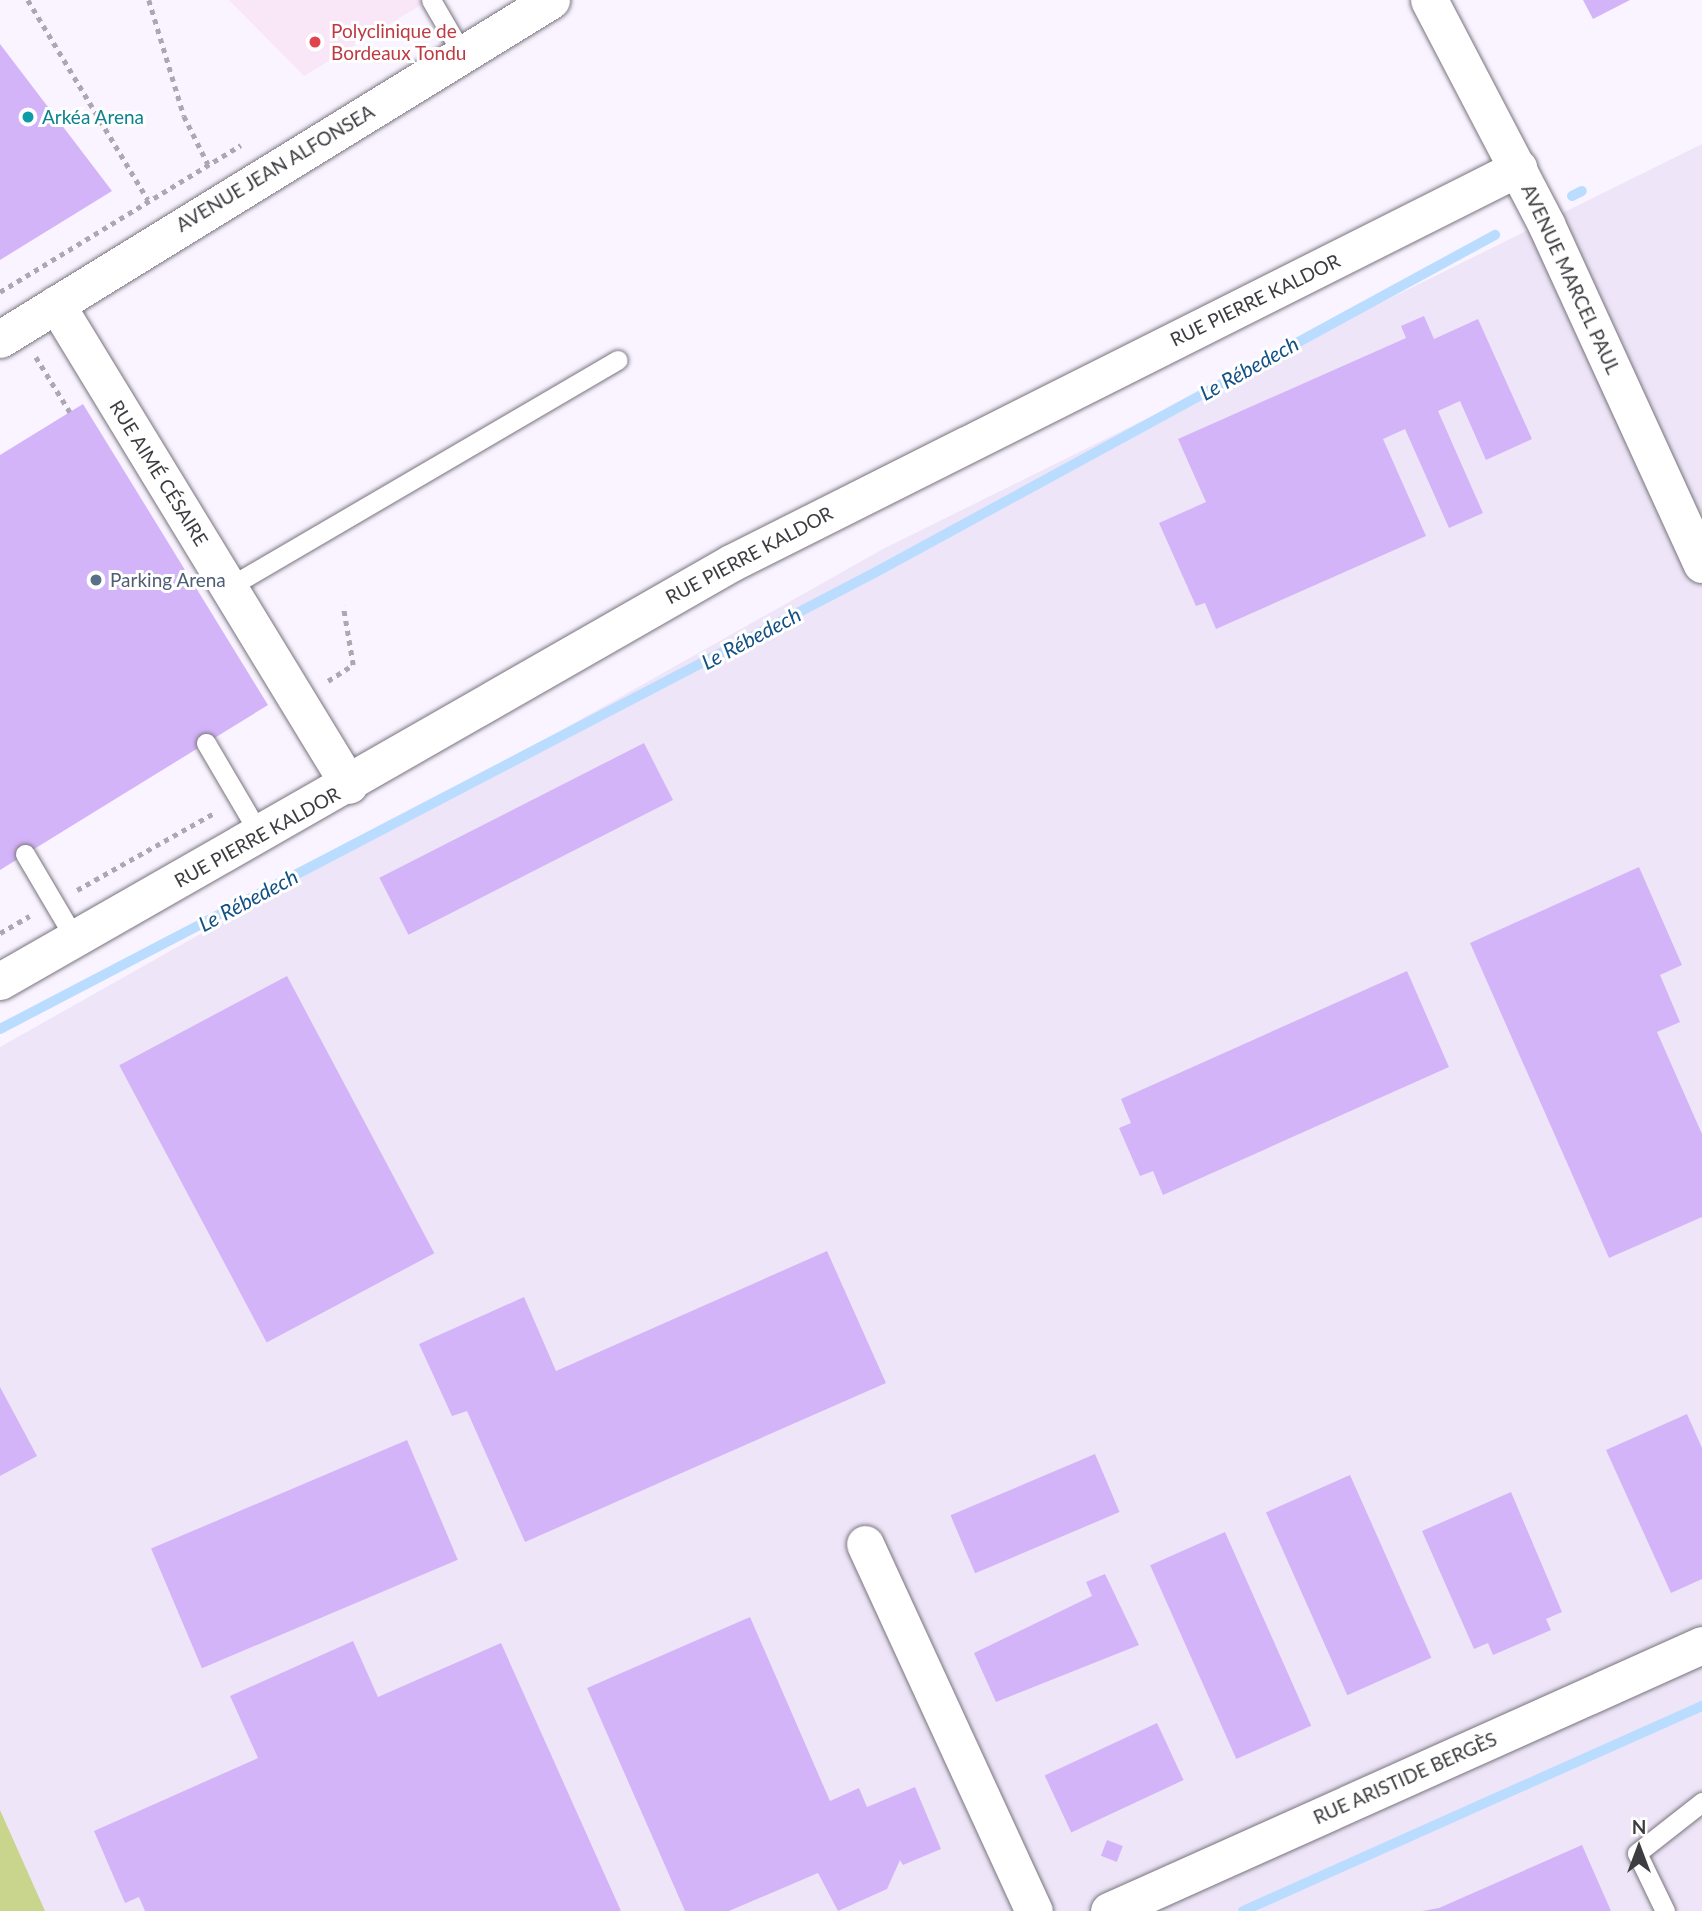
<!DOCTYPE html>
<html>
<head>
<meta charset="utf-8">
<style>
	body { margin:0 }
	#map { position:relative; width:1702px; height:1911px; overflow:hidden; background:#f9f4ff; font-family:Lato,sans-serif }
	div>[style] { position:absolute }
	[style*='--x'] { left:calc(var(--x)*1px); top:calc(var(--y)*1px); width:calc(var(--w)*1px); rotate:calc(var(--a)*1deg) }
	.built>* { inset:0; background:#eee6f8 }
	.medical>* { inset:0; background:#f9e6f7 }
	.green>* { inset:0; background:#c9d48c }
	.stream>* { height:10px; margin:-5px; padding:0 5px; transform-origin:5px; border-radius:5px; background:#badcff }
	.building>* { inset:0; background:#d4b4f9; transform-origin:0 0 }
	.path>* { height:4.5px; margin-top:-2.25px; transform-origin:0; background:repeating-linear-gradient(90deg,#aba8b0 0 5px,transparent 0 10px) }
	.roads { filter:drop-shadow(0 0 2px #79747e) drop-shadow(0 0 2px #79747e) }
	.service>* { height:19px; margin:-9.5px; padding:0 9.5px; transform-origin:9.5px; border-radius:9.5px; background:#fff }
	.minor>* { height:37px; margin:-18.5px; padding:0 18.5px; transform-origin:18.5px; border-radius:18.5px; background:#fff }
	.dots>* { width:19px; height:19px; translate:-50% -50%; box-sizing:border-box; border:4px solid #fff; border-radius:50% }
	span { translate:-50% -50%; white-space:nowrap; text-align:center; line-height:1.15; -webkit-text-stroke:6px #fff; paint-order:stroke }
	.health-label { font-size:19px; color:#be3a42 }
	.left { translate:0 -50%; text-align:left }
	.culture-label { font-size:19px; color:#0d838f }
	.street-label { font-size:19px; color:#3d3c40 }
	.service-label { font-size:19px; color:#4e5e75 }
	.water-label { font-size:21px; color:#135184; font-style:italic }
	.north { position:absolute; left:1604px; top:1813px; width:70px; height:70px; -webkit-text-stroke:5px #fff; paint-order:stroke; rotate:0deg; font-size:19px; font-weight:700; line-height:28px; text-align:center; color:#3d3c40 }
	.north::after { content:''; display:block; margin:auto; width:24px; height:32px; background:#3d3c40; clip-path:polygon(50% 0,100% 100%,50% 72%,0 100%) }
</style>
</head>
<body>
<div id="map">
	<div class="built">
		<i style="clip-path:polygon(1702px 144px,1702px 1911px,0 1911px,0 1047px,883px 549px)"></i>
	</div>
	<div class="medical">
		<i style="clip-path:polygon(229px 0,429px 0,304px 76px)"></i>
	</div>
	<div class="green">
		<i style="clip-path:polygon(0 1810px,45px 1911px,0 1911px)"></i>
	</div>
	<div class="stream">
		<i style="--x:1572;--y:196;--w:11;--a:-27"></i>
		<i style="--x:0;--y:1029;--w:988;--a:-27.55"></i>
		<i style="--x:876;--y:572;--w:705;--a:-28.57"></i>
		<i style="--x:1243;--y:1911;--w:503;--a:-24.07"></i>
	</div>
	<div class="building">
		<i style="clip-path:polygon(1583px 0,1630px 0,1593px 19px)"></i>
		<i style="clip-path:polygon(0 44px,112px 191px,0 260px)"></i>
		<i style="clip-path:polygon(1424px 316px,1434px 339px,1478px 319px,1532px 439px,1486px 460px,1460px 401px,1438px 411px,1483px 513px,1449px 528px,1405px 429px,1383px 439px,1426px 536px,1216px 629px,1205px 603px,1196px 606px,1159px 523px,1206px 502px,1178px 439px,1406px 338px,1401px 326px)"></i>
		<i style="clip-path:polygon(83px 404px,268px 705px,0 870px,0 455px)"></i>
		<i style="left:644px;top:743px;width:64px;height:297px;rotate:63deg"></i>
		<i style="clip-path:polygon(1639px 867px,1682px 965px,1660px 975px,1680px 1022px,1657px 1032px,1702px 1134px,1702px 1217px,1609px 1258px,1470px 943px)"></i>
		<i style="clip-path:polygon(1407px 971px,1449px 1067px,1163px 1195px,1153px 1171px,1140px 1176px,1119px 1128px,1131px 1123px,1121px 1099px)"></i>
		<i style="left:287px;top:976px;width:314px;height:190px;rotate:62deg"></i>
		<i style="clip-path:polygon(827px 1251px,886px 1383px,525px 1542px,467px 1411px,452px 1416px,419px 1344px,524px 1297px,556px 1371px)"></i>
		<i style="clip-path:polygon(0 1387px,37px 1456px,0 1476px)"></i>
		<i style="clip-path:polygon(1687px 1414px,1702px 1448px,1702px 1579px,1671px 1593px,1606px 1450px)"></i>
		<i style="left:407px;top:1440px;width:130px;height:278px;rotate:67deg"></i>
		<i style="left:1095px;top:1454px;width:63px;height:157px;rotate:67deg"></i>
		<i style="left:1350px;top:1475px;width:200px;height:92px;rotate:66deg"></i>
		<i style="clip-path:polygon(1511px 1492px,1562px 1612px,1546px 1619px,1551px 1630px,1493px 1655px,1488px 1643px,1474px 1649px,1422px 1531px)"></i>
		<i style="left:1225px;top:1532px;width:212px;height:82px;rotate:66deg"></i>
		<i style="clip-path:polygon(1105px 1574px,1139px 1645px,996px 1702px,974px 1653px,1092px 1596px,1086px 1582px)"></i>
		<i style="clip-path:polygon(750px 1617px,830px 1801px,859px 1788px,867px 1807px,915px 1787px,941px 1849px,903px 1865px,900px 1860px,887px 1889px,838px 1911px,818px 1873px,729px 1911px,685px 1911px,587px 1688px)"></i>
		<i style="clip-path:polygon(353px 1641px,378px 1697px,501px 1643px,621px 1911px,145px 1911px,139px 1897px,125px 1903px,94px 1831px,258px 1758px,230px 1696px)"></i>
		<i style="left:1157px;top:1723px;width:63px;height:124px;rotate:65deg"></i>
		<i style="left:1107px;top:1840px;width:17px;height:17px;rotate:21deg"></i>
		<i style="clip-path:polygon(1582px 1845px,1611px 1911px,1422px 1911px,1439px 1908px)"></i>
	</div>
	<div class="path">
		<i style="--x:28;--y:0;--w:233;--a:59"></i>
		<i style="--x:149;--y:0;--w:121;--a:73.2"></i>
		<i style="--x:184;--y:116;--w:54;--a:63.4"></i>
		<i style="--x:0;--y:292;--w:282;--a:-31.4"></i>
		<i style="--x:36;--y:357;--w:65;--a:58.3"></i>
		<i style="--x:328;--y:681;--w:30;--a:-33"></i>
		<i style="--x:353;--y:665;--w:60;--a:-99.6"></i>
		<i style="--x:77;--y:890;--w:159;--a:-29.3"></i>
		<i style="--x:0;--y:933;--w:34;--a:-30"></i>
	</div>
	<div class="roads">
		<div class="service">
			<i style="--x:431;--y:0;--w:64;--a:59.8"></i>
			<i style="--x:229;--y:587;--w:450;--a:-30.3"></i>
			<i style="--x:206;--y:743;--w:107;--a:59.6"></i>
			<i style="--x:25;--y:854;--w:99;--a:59.5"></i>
			<i style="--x:1665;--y:1911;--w:64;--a:-115.8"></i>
			<i style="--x:1637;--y:1853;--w:83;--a:-38.1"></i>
		</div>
		<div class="minor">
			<i style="--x:1429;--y:0;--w:253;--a:62.4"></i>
			<i style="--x:1546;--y:224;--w:374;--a:65.4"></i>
			<i style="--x:56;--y:304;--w:563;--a:58.65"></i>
			<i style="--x:0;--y:339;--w:647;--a:-31.6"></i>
			<i style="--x:0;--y:981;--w:842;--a:-29.76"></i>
			<i style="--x:731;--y:563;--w:881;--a:-26.65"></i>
			<i style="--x:865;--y:1544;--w:404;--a:65.3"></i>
			<i style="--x:1109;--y:1911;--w:650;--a:-24.16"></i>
		</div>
	</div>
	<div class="dots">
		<i style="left:315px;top:42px;background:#e0444e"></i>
		<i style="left:28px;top:117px;background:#0f9aa8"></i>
		<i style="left:96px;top:580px;background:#5c6f8a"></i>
	</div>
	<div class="health-label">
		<span class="left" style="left:331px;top:42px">Polyclinique de<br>Bordeaux Tondu</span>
	</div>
	<div class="culture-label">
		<span class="left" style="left:42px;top:117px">Arkéa Arena</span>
	</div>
	<div class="street-label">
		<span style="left:275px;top:168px;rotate:-31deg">AVENUE JEAN ALFONSEA</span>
		<span style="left:1571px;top:279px;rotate:65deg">AVENUE MARCEL PAUL</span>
		<span style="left:1255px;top:300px;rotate:-26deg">RUE PIERRE KALDOR</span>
		<span style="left:159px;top:473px;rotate:58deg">RUE AIMÉ CÉSAIRE</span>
		<span style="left:749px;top:555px;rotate:-28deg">RUE PIERRE KALDOR</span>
		<span style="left:257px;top:837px;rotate:-29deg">RUE PIERRE KALDOR</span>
		<span style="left:1405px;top:1778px;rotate:-24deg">RUE ARISTIDE BERGÈS</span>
	</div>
	<div class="service-label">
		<span class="left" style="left:110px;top:580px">Parking Arena</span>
	</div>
	<div class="water-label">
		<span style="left:1249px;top:368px;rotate:-29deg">Le Rébedech</span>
		<span style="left:751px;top:638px;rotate:-28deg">Le Rébedech</span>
		<span style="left:248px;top:900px;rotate:-28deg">Le Rébedech</span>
	</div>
	<div class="north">N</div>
</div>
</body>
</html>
